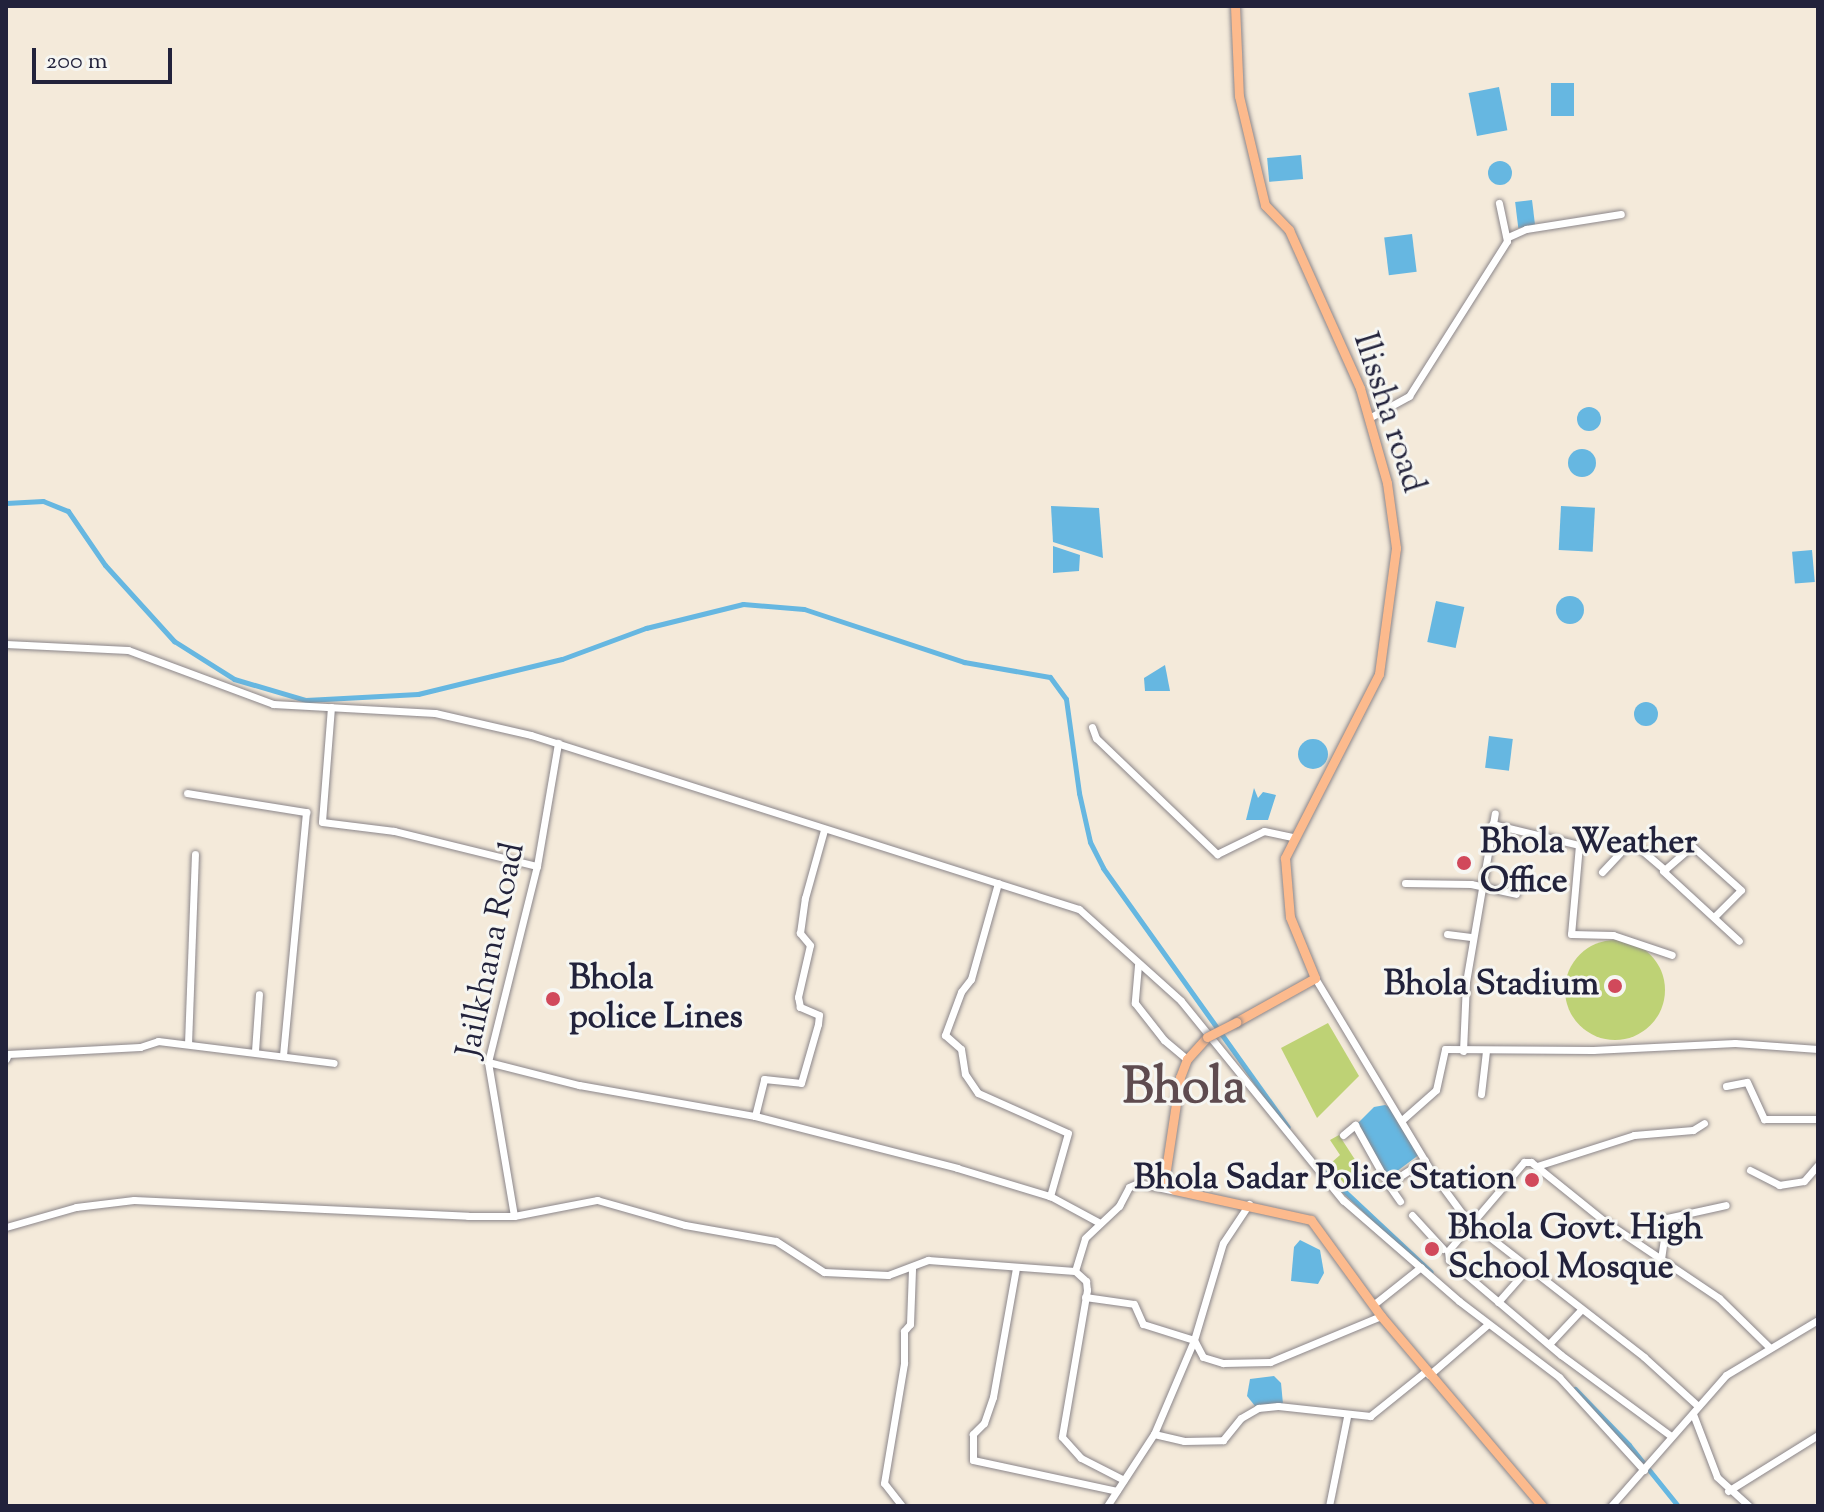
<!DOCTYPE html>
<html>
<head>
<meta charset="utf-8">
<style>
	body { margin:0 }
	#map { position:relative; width:1824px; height:1512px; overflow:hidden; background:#f4eada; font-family:"Sorts Mill Goudy",serif }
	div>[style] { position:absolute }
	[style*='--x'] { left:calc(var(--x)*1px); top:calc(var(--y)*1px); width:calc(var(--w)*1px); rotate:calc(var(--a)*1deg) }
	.green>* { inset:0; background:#bed275 }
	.round { border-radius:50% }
	.water>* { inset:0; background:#66b7e1; transform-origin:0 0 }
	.canal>* { height:5px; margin:-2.5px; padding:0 2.5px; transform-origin:2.5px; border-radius:2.5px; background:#66b7e1 }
	.roads { filter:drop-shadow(0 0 2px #8b868a) drop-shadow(0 0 2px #8b868a) }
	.minor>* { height:7px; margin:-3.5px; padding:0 3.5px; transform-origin:3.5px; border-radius:3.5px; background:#fff }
	.major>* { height:9px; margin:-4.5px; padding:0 4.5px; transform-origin:4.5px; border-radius:4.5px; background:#fcba8d }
	.bridges { filter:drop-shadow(0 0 2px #8b868a) drop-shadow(0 0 2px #8b868a) }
	.major-bridge>* { height:9px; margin:-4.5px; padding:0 4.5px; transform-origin:4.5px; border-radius:4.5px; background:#fcba8d }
	.dots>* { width:22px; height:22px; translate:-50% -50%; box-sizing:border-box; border:4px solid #f6f6f2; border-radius:50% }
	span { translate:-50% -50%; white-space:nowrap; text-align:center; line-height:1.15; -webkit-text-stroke:6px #f6f6f2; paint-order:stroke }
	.street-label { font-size:34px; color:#22223b }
	.poi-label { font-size:34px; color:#22223b; font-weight:700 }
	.left { translate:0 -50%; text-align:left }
	.right { translate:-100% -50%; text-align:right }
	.town-label { font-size:50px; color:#5e4b4f; font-weight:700 }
	.frame { position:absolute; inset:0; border:8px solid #22223b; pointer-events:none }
	.scale { position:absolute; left:32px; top:48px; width:140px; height:36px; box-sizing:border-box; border:4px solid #22223b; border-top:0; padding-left:10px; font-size:24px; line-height:28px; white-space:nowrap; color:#22223b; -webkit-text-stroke:6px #f6f6f2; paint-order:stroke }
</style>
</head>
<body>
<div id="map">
	<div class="green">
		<i class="round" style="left:1565px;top:940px;width:100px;height:100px"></i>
		<i style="clip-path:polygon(1328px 1023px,1359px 1076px,1317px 1118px,1281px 1048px)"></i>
		<i style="clip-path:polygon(1339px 1135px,1365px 1175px,1347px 1187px,1332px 1169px,1331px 1163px,1340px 1155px,1330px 1140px)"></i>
	</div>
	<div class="water">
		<i style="left:1551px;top:83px;width:23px;height:33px"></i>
		<i style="left:1499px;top:87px;width:44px;height:31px;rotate:79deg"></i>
		<i style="left:1301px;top:155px;width:24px;height:34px;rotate:85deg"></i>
		<i class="round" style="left:1488px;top:161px;width:24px;height:24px"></i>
		<i style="left:1532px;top:200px;width:26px;height:17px;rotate:83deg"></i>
		<i style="left:1412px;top:234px;width:38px;height:28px;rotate:83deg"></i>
		<i class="round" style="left:1577px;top:407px;width:24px;height:24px"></i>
		<i class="round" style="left:1568px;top:449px;width:28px;height:28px"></i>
		<i style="clip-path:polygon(1051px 506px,1099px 508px,1103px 558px,1053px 542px)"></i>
		<i style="left:1561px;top:506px;width:34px;height:44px;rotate:3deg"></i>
		<i style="clip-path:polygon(1053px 546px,1080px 555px,1079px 571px,1053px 573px)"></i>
		<i style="left:1812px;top:550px;width:32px;height:20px;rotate:85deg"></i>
		<i class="round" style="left:1556px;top:596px;width:28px;height:28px"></i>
		<i style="left:1436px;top:601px;width:29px;height:42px;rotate:12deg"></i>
		<i style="clip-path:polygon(1165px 665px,1170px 691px,1145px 691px,1144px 678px)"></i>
		<i class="round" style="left:1634px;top:702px;width:24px;height:24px"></i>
		<i style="left:1489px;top:736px;width:24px;height:32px;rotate:7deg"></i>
		<i class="round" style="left:1298px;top:739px;width:30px;height:30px"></i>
		<i style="clip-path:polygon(1254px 788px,1258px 798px,1263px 792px,1276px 795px,1268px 820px,1246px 820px)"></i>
		<i style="clip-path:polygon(1385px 1105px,1393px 1108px,1420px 1154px,1388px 1178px,1358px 1123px,1374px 1107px)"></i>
		<i style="clip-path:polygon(1300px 1240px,1320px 1250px,1324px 1273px,1318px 1284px,1291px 1281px,1294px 1247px)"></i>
		<i style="clip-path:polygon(1274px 1376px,1281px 1383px,1283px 1404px,1255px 1406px,1247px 1396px,1250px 1379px)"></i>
	</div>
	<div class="canal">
		<i style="--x:6;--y:503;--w:37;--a:-3"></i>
		<i style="--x:43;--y:501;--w:27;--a:22"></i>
		<i style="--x:68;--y:511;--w:65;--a:55.6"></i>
		<i style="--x:105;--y:565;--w:103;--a:47.8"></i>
		<i style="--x:174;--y:641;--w:71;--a:32.3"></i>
		<i style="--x:234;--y:679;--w:75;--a:16.3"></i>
		<i style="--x:306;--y:700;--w:112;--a:-3.1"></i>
		<i style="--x:418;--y:694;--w:148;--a:-13.7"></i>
		<i style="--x:562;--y:659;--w:90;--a:-20.3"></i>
		<i style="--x:646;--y:628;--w:100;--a:-13.9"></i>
		<i style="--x:743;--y:604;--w:61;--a:4.7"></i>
		<i style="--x:804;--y:609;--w:169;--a:18.3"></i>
		<i style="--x:964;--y:662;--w:87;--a:9.9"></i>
		<i style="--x:1050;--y:677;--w:27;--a:54"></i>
		<i style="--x:1066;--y:699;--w:95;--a:82.1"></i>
		<i style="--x:1079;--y:793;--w:50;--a:77.3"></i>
		<i style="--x:1090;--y:842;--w:29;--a:63"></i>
		<i style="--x:1103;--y:868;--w:318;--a:54.5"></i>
		<i style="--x:1324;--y:1172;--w:146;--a:43.1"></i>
		<i style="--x:1575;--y:1389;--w:78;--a:46"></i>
		<i style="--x:1629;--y:1445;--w:78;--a:51.2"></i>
	</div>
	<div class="roads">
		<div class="minor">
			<i style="--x:1508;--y:237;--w:20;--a:-24"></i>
			<i style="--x:1526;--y:229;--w:96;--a:-9"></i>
			<i style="--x:1369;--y:418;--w:46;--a:-28.8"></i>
			<i style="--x:1409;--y:396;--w:183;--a:-57.7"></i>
			<i style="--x:1507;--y:241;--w:39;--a:-102"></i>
			<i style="--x:6;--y:644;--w:122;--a:2.8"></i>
			<i style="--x:128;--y:650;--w:155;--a:20.4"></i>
			<i style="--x:273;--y:704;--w:162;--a:3.2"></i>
			<i style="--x:435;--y:713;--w:98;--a:12.9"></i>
			<i style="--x:531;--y:735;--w:575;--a:17.62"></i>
			<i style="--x:1079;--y:909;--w:137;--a:42"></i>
			<i style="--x:1181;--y:1001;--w:257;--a:50.9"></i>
			<i style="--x:1343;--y:1200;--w:154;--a:41"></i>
			<i style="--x:1459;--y:1301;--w:126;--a:37.2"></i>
			<i style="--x:1559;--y:1377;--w:126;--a:47.6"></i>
			<i style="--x:331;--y:707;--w:115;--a:94.5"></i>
			<i style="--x:322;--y:822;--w:73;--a:7.1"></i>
			<i style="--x:394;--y:831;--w:147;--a:13.8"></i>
			<i style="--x:1092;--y:727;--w:12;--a:70"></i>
			<i style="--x:1096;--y:738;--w:168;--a:43.8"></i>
			<i style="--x:1217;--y:854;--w:52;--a:-26.1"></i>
			<i style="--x:1264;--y:831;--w:30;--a:12"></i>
			<i style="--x:187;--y:793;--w:121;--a:9.1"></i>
			<i style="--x:306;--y:812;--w:243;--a:95.4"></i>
			<i style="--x:1492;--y:824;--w:89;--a:13.6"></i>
			<i style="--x:1579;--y:845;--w:89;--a:95.1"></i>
			<i style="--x:1571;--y:934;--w:42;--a:1.4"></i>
			<i style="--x:1613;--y:935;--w:62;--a:18.7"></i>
			<i style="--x:1602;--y:872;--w:42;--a:-46.9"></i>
			<i style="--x:1631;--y:841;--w:45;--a:40.5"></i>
			<i style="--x:998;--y:883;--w:100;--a:105.7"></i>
			<i style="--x:971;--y:979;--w:16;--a:128"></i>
			<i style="--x:961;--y:992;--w:46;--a:110.4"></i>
			<i style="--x:945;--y:1035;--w:21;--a:41"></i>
			<i style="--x:961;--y:1049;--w:25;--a:81"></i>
			<i style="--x:965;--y:1074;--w:23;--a:56"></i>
			<i style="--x:978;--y:1093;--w:98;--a:24"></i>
			<i style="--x:1068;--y:1133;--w:66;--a:105.9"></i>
			<i style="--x:1405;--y:883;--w:66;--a:0.9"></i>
			<i style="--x:1471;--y:884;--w:46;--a:12.5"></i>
			<i style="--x:1714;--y:917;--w:38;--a:-45"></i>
			<i style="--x:1741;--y:890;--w:66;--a:-138.1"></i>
			<i style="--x:1692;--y:846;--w:38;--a:139"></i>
			<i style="--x:1663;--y:871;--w:103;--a:42.6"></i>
			<i style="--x:1447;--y:934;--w:26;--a:7"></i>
			<i style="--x:1138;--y:965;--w:38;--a:95"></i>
			<i style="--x:1135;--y:1003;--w:47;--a:51.9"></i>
			<i style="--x:1164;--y:1040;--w:30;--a:40"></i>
			<i style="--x:1315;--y:978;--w:229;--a:59"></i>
			<i style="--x:1433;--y:1174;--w:76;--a:53.6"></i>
			<i style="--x:1478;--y:1235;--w:9;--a:0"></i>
			<i style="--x:1487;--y:1235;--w:199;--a:37.8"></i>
			<i style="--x:1644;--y:1357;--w:73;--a:42.2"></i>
			<i style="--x:188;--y:1044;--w:190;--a:-87.9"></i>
			<i style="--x:255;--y:1051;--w:57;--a:-86"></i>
			<i style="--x:1463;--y:1051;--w:69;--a:-87.5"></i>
			<i style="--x:1466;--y:982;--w:171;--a:-80.3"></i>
			<i style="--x:6;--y:1059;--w:5;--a:-68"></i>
			<i style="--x:8;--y:1054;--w:132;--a:-3"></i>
			<i style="--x:140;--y:1047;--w:19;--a:-18"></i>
			<i style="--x:158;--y:1041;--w:177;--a:7.1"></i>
			<i style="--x:488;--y:1062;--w:94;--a:14.2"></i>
			<i style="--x:579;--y:1085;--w:179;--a:10"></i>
			<i style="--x:755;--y:1116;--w:209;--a:14.4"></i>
			<i style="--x:957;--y:1168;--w:97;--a:16.8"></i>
			<i style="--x:1050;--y:1196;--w:57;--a:28.4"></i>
			<i style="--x:1726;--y:1086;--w:21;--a:-11"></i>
			<i style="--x:1747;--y:1082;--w:41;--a:65.3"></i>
			<i style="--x:1764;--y:1119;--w:54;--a:0"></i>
			<i style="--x:1481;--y:1094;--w:43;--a:-83.4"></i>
			<i style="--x:755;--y:1116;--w:38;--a:-76"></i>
			<i style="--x:764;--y:1079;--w:37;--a:6"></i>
			<i style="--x:801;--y:1083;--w:61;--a:-73.9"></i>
			<i style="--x:818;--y:1024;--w:9;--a:-84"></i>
			<i style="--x:819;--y:1015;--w:21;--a:-157"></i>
			<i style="--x:800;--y:1007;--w:10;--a:-101"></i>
			<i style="--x:798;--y:997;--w:53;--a:-77"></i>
			<i style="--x:810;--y:945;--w:16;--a:-130"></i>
			<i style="--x:800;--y:933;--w:35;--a:-82"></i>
			<i style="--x:805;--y:898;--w:71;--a:-74.4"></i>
			<i style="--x:1402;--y:1120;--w:45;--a:-41.4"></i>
			<i style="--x:1436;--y:1090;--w:42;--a:-77.6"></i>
			<i style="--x:1445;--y:1049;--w:148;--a:0.4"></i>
			<i style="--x:1593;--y:1050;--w:142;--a:-2.8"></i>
			<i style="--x:1735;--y:1043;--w:83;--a:4.1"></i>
			<i style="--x:1343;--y:1135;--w:16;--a:-40"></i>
			<i style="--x:1355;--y:1125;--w:68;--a:60.8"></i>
			<i style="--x:1388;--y:1184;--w:44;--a:-33"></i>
			<i style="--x:1537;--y:1166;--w:102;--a:-17.7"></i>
			<i style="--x:1634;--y:1135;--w:59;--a:-4.8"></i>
			<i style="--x:1693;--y:1130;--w:13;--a:-32"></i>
			<i style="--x:1750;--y:1170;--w:33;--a:27"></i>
			<i style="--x:1779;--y:1185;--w:25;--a:-9"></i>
			<i style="--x:1804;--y:1181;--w:21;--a:-49"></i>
			<i style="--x:1388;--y:1184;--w:21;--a:55"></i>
			<i style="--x:1412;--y:1215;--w:46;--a:47.6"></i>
			<i style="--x:514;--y:1216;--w:156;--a:-99.6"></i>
			<i style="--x:488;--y:1062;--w:202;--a:-76"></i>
			<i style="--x:537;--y:866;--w:125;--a:-80.3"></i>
			<i style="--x:6;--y:1227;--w:73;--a:-15.9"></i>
			<i style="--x:76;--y:1207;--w:58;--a:-6.9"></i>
			<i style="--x:134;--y:1200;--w:334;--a:2.7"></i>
			<i style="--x:468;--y:1216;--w:46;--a:0"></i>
			<i style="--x:514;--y:1216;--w:85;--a:-10.9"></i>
			<i style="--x:597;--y:1200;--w:91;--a:15.9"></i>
			<i style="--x:685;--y:1225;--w:92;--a:10"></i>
			<i style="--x:776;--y:1241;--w:57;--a:32.9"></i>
			<i style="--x:824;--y:1272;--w:64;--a:2.7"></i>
			<i style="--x:888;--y:1275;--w:43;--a:-20.6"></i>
			<i style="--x:928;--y:1260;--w:147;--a:4.3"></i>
			<i style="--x:1075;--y:1271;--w:34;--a:-73"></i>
			<i style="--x:1085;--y:1238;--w:47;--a:-43.3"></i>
			<i style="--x:1119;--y:1206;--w:21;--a:-62"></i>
			<i style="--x:1129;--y:1187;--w:10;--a:-24"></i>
			<i style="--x:1138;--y:1183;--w:35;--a:12"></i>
			<i style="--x:1661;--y:1259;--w:41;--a:-81.7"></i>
			<i style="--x:1667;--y:1218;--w:60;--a:-12.4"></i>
			<i style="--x:1016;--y:1268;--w:131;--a:100.1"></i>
			<i style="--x:993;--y:1397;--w:28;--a:109"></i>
			<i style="--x:984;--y:1423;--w:16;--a:135"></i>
			<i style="--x:973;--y:1434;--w:26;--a:90"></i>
			<i style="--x:973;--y:1460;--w:147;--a:12.1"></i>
			<i style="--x:1075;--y:1271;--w:15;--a:42"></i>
			<i style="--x:1086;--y:1281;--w:9;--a:84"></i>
			<i style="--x:1087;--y:1290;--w:149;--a:99.7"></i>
			<i style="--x:1062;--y:1437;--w:28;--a:48"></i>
			<i style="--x:1081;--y:1458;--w:48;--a:27.1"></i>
			<i style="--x:1085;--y:1297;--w:49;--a:8.1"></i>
			<i style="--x:1134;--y:1304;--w:22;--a:66"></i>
			<i style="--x:1143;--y:1324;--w:53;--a:17.4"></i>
			<i style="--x:1194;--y:1340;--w:19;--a:62"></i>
			<i style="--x:1203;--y:1357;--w:21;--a:17"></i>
			<i style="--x:1223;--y:1363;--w:47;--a:-1.2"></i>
			<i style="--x:1270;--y:1362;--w:120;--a:-22.5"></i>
			<i style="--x:1498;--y:1302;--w:45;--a:-48.6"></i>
			<i style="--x:1373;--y:1305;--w:61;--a:-38.4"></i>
			<i style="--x:1549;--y:1344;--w:45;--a:-46.8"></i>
			<i style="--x:1429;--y:1375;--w:78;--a:-40.8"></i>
			<i style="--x:1693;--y:1414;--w:67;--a:69.1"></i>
			<i style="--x:1717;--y:1477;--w:43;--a:42.2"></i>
			<i style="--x:1154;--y:1434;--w:31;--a:13"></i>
			<i style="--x:1184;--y:1441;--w:39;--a:-1"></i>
			<i style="--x:1223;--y:1440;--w:28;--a:-51"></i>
			<i style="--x:1241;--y:1418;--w:20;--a:-30"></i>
			<i style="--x:1258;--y:1408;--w:20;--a:-6"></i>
			<i style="--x:1278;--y:1406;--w:93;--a:6.2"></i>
			<i style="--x:1370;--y:1416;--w:72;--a:-38.8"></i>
			<i style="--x:1671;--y:1436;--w:137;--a:-143.6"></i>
			<i style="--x:1561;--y:1355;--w:147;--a:-139.7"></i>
			<i style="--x:1449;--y:1260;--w:9;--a:-96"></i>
			<i style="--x:1448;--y:1251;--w:117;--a:-49.5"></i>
			<i style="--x:1524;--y:1162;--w:7;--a:0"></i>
			<i style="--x:1531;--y:1162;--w:92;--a:38.9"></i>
			<i style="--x:1603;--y:1220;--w:140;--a:33.9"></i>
			<i style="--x:1719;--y:1298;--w:69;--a:44.4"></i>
			<i style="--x:1728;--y:1491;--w:106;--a:-31.9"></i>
			<i style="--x:902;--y:1506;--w:29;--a:-128"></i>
			<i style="--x:884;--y:1483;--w:122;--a:-80.5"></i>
			<i style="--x:904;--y:1363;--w:32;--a:-90"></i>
			<i style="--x:904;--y:1331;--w:9;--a:-49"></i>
			<i style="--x:910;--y:1324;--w:55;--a:-87.9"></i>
			<i style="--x:1107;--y:1506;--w:86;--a:-56.9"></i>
			<i style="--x:1154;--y:1434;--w:102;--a:-66.9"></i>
			<i style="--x:1194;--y:1340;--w:101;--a:-73.4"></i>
			<i style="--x:1223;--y:1243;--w:47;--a:-56.3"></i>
			<i style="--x:1329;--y:1506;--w:91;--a:-78.6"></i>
			<i style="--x:1611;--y:1506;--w:174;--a:-48.7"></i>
			<i style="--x:1726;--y:1375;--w:107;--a:-30.9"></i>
		</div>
		<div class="major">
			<i style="--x:1235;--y:6;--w:90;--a:87.5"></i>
			<i style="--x:1239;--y:96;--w:112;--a:76.6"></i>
			<i style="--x:1265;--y:205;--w:35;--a:46"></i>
			<i style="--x:1289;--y:230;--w:173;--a:65.8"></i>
			<i style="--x:1360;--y:388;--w:99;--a:74.1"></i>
			<i style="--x:1387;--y:483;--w:66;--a:82.1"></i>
			<i style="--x:1396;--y:548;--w:127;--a:97.7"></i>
			<i style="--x:1379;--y:674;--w:207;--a:117.1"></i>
			<i style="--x:1285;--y:858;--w:59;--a:85.2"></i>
			<i style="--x:1290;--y:917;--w:66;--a:67.7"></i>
			<i style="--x:1315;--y:978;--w:90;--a:150.9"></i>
			<i style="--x:1207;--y:1037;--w:30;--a:132"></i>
			<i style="--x:1187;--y:1059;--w:19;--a:111"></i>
			<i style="--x:1180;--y:1077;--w:107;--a:98.6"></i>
			<i style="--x:1164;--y:1183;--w:13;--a:32"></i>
			<i style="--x:1175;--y:1190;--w:139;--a:12.4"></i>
			<i style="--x:1311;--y:1220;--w:119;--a:53.9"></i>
			<i style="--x:1381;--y:1316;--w:249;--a:49.7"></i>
		</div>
	</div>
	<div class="bridges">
		<div class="major-bridge">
			<i style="--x:1207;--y:1037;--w:33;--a:-27"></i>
		</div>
	</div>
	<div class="dots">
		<i style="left:1464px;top:863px;background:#d1495b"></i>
		<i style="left:1615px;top:986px;background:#d1495b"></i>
		<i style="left:553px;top:999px;background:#d1495b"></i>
		<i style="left:1532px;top:1180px;background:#d1495b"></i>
		<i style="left:1432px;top:1249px;background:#d1495b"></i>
	</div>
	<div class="street-label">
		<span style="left:1388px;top:413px;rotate:72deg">Ilissha road</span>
		<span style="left:492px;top:950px;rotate:-78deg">Jailkhana Road</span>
	</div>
	<div class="poi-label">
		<span class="left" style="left:1480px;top:863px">Bhola Weather<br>Office</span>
		<span class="left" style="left:569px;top:999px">Bhola<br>police Lines</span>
		<span class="right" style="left:1599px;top:986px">Bhola Stadium</span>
		<span class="right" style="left:1516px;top:1180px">Bhola Sadar Police Station</span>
		<span class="left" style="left:1448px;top:1249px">Bhola Govt. High<br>School Mosque</span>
	</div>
	<div class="town-label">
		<span style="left:1184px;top:1091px">Bhola</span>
	</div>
	<div class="frame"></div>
	<div class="scale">200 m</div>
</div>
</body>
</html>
